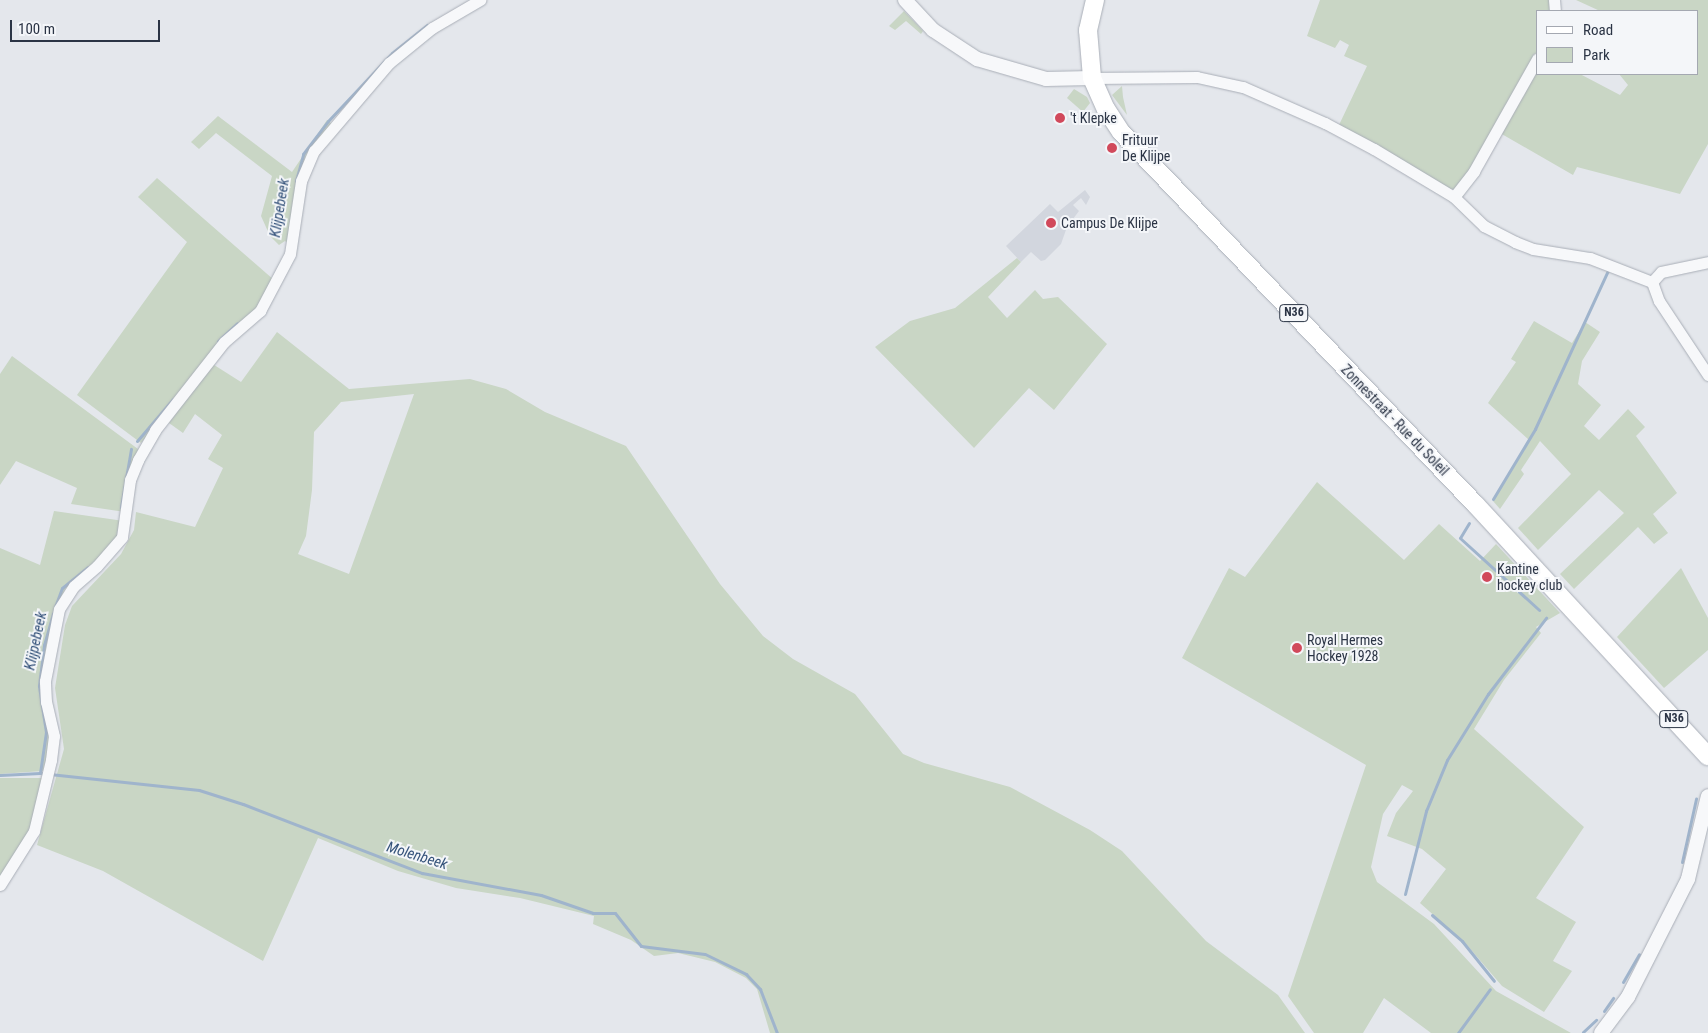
<!DOCTYPE html>
<html>
<head>
<meta charset="utf-8">
<style>
	body { margin:0 }
	#map { position:relative; width:1708px; height:1033px; overflow:hidden; background:#e4e7ec; font-family:"Roboto Condensed",sans-serif }
	div>[style] { position:absolute }
	[style*='--x'] { left:calc(var(--x)*1px); top:calc(var(--y)*1px); width:calc(var(--w)*1px); rotate:calc(var(--a)*1deg) }
	.built>* { inset:0; background:#d2d6de }
	.green>* { inset:0; background:#c9d6c5 }
	.stream>* { height:3px; margin:-1.5px; padding:0 1.5px; transform-origin:1.5px; border-radius:1.5px; background:#9fb4cc }
	.roads { filter:drop-shadow(0 0 1px #a9aeb7) drop-shadow(0 0 1px #a9aeb7) }
	.minor>* { height:11px; margin:-5.5px; padding:0 5.5px; transform-origin:5.5px; border-radius:5.5px; background:#f7f8fa }
	.tertiary>* { height:14px; margin:-7px; padding:0 7px; transform-origin:7px; border-radius:7px; background:#f7f8fa }
	.primary>* { height:18px; margin:-9px; padding:0 9px; transform-origin:9px; border-radius:9px; background:#fff }
	.dots>* { width:14px; height:14px; translate:-50% -50%; box-sizing:border-box; border:2px solid #f4f6f9; border-radius:50% }
	span { translate:-50% -50%; white-space:nowrap; text-align:center; line-height:1.15; -webkit-text-stroke:4px #f4f6f9; paint-order:stroke }
	.shield-label span { padding:1px 4px; background:#f4f6f9; border:1px solid; border-radius:4px; -webkit-text-stroke-width:0 }
	.shield-label { font-size:12px; color:#2b3445; font-weight:700 }
	.poi-label { font-size:14px; color:#2b3445 }
	.left { translate:0 -50%; text-align:left }
	.street-label { font-size:14px; color:#2b3445 }
	.water-label { font-size:15px; color:#34527a; font-style:italic }
	.legend { position:absolute; left:1536px; top:10px; width:162px; height:65px; box-sizing:border-box; background:#f4f6f9; border:1px solid #a4a8b1; margin:0; padding:6px 9px; list-style:none; font-size:15px; color:#2b3445 }
	.legend li { display:flex; align-items:center; gap:10px; height:25px }
	.legend b { width:25px; border:1px solid #a4a8b1 }
	.scale { position:absolute; left:10px; top:20px; width:150px; height:22px; box-sizing:border-box; border:2px solid #2b3445; border-top:0; padding-left:6px; font-size:15px; line-height:18px; white-space:nowrap; color:#2b3445; -webkit-text-stroke:4px #f4f6f9; paint-order:stroke }
</style>
</head>
<body>
<div id="map">
	<div class="built">
		<i style="clip-path:polygon(1085px 190px,1090px 197px,1086px 205px,1081px 198px,1073px 205px,1079px 211px,1067px 227px,1061px 244px,1045px 260px,1041px 261px,1031px 252px,1021px 262px,1006px 246px,1050px 204px,1058px 212px)"></i>
	</div>
	<div class="green">
		<i style="clip-path:polygon(1320px 0,1553px 0,1554px 11px,1537px 11px,1537px 55px,1495px 132px,1456px 189px,1449px 189px,1339px 125px,1367px 66px,1344px 56px,1349px 45px,1340px 40px,1335px 48px,1307px 36px)"></i>
		<i style="clip-path:polygon(1576px 0,1708px 0,1708px 144px,1680px 194px,1577px 167px,1573px 175px,1500px 133px,1537px 72px,1580px 74px,1620px 95px,1628px 85px,1619px 74px,1697px 74px,1697px 11px,1600px 11px)"></i>
		<i style="clip-path:polygon(904px 11px,923px 31px,921px 34px,906px 21px,895px 30px,889px 26px)"></i>
		<i style="clip-path:polygon(1122px 86px,1123px 97px,1127px 115px,1112px 95px)"></i>
		<i style="clip-path:polygon(1074px 89px,1087px 97px,1090px 103px,1083px 112px,1067px 98px)"></i>
		<i style="clip-path:polygon(218px 116px,292px 172px,327px 120px,332px 124px,306px 155px,289px 244px,285px 241px,279px 245px,270px 236px,261px 216px,272px 176px,216px 133px,199px 149px,191px 142px)"></i>
		<i style="clip-path:polygon(157px 178px,274px 280px,267px 295px,141px 443px,77px 395px,187px 242px,138px 197px)"></i>
		<i style="clip-path:polygon(1017px 258px,1021px 262px,988px 297px,1007px 318px,1035px 290px,1043px 299px,1058px 297px,1107px 344px,1054px 410px,1029px 388px,974px 448px,875px 347px,910px 321px,955px 308px)"></i>
		<i style="clip-path:polygon(1534px 321px,1572px 343px,1585px 322px,1600px 332px,1582px 361px,1578px 384px,1601px 405px,1584px 426px,1599px 440px,1628px 409px,1645px 427px,1636px 436px,1677px 493px,1653px 514px,1668px 533px,1654px 544px,1638px 527px,1574px 589px,1560px 574px,1624px 513px,1599px 490px,1538px 550px,1518px 528px,1571px 474px,1540px 441px,1521px 470px,1524px 474px,1500px 509px,1493px 501px,1529px 440px,1488px 403px,1516px 362px,1511px 359px)"></i>
		<i style="clip-path:polygon(evenodd,277px 332px,349px 389px,470px 379px,506px 389px,545px 412px,626px 446px,720px 584px,763px 636px,793px 659px,855px 694px,903px 754px,924px 763px,1010px 787px,1090px 830px,1122px 851px,1206px 941px,1278px 995px,1305px 1033px,770px 1033px,757px 989px,746px 978px,715px 962px,678px 953px,654px 956px,631px 940px,593px 924px,594px 916px,520px 898px,456px 888px,398px 871px,318px 838px,263px 961px,103px 871px,37px 845px,64px 749px,55px 688px,65px 625px,72px 606px,121px 554px,134px 530px,136px 512px,195px 527px,223px 468px,208px 459px,222px 435px,195px 414px,183px 433px,169px 423px,211px 363px,241px 382px,277px 332px,414px 394px,349px 574px,298px 554px,306px 536px,312px 490px,314px 432px,341px 402px,414px 394px)"></i>
		<i style="clip-path:polygon(12px 356px,138px 449px,125px 512px,71px 504px,77px 488px,16px 461px,0 485px,0 374px)"></i>
		<i style="clip-path:polygon(1317px 482px,1404px 560px,1439px 524px,1480px 561px,1496px 544px,1560px 613px,1536px 627px,1541px 633px,1504px 680px,1474px 729px,1584px 827px,1536px 898px,1576px 922px,1553px 961px,1572px 971px,1544px 1012px,1502px 986px,1466px 944px,1420px 903px,1446px 869px,1422px 849px,1387px 836px,1396px 813px,1413px 791px,1402px 785px,1383px 814px,1371px 867px,1377px 882px,1434px 924px,1496px 991px,1571px 1033px,1431px 1033px,1384px 998px,1363px 1033px,1314px 1033px,1288px 996px,1366px 765px,1182px 658px,1229px 568px,1245px 577px)"></i>
		<i style="clip-path:polygon(54px 511px,124px 521px,117px 540px,66px 588px,58px 603px,42px 673px,52px 735px,43px 771px,0 774px,0 548px,40px 565px)"></i>
		<i style="clip-path:polygon(1681px 568px,1708px 618px,1708px 650px,1664px 688px,1617px 637px)"></i>
		<i style="clip-path:polygon(0 778px,45px 778px,31px 829px,0 880px)"></i>
	</div>
	<div class="stream">
		<i style="--x:296;--y:181;--w:28;--a:-75"></i>
		<i style="--x:303;--y:154;--w:41;--a:-52.9"></i>
		<i style="--x:328;--y:121;--w:93;--a:-46.7"></i>
		<i style="--x:392;--y:53;--w:45;--a:-38.7"></i>
		<i style="--x:218;--y:341;--w:26;--a:-43"></i>
		<i style="--x:137;--y:441;--w:55;--a:-49.4"></i>
		<i style="--x:1493;--y:499;--w:82;--a:-59"></i>
		<i style="--x:1535;--y:429;--w:175;--a:-65.3"></i>
		<i style="--x:121;--y:507;--w:59;--a:-80.2"></i>
		<i style="--x:1469;--y:523;--w:17;--a:121"></i>
		<i style="--x:1460;--y:538;--w:107;--a:42.3"></i>
		<i style="--x:55;--y:607;--w:20;--a:-70"></i>
		<i style="--x:62;--y:588;--w:33;--a:-39"></i>
		<i style="--x:40;--y:773;--w:41;--a:-81.7"></i>
		<i style="--x:46;--y:732;--w:47;--a:-98.7"></i>
		<i style="--x:39;--y:686;--w:41;--a:-83"></i>
		<i style="--x:44;--y:645;--w:33;--a:-74"></i>
		<i style="--x:0;--y:775;--w:40;--a:-2.9"></i>
		<i style="--x:40;--y:773;--w:160;--a:6.1"></i>
		<i style="--x:199;--y:790;--w:46;--a:17.7"></i>
		<i style="--x:243;--y:804;--w:192;--a:21.1"></i>
		<i style="--x:422;--y:873;--w:121;--a:10.5"></i>
		<i style="--x:541;--y:895;--w:55;--a:19.1"></i>
		<i style="--x:593;--y:913;--w:22;--a:0"></i>
		<i style="--x:615;--y:913;--w:42;--a:51.8"></i>
		<i style="--x:641;--y:946;--w:64;--a:7.1"></i>
		<i style="--x:705;--y:954;--w:46;--a:26"></i>
		<i style="--x:746;--y:974;--w:21;--a:47"></i>
		<i style="--x:760;--y:989;--w:47;--a:68.9"></i>
		<i style="--x:1682;--y:862;--w:65;--a:-77.5"></i>
		<i style="--x:1405;--y:894;--w:86;--a:-75.8"></i>
		<i style="--x:1426;--y:811;--w:55;--a:-67.6"></i>
		<i style="--x:1447;--y:760;--w:78;--a:-58.2"></i>
		<i style="--x:1488;--y:694;--w:96;--a:-52.7"></i>
		<i style="--x:1432;--y:915;--w:40;--a:41"></i>
		<i style="--x:1462;--y:941;--w:51;--a:51.3"></i>
		<i style="--x:1623;--y:982;--w:32;--a:-60"></i>
		<i style="--x:1604;--y:1011;--w:16;--a:-55"></i>
		<i style="--x:1583;--y:1032;--w:18;--a:-43"></i>
		<i style="--x:1458;--y:1033;--w:54;--a:-54"></i>
	</div>
	<div class="roads">
		<div class="minor">
			<i style="--x:1554;--y:0;--w:11;--a:85"></i>
			<i style="--x:1092;--y:78;--w:105;--a:-0.5"></i>
			<i style="--x:1197;--y:77;--w:47;--a:12.3"></i>
			<i style="--x:1243;--y:87;--w:90;--a:23.7"></i>
			<i style="--x:1325;--y:123;--w:55;--a:28"></i>
			<i style="--x:1374;--y:149;--w:93;--a:31"></i>
			<i style="--x:1454;--y:197;--w:42;--a:44"></i>
			<i style="--x:1484;--y:226;--w:35;--a:27"></i>
			<i style="--x:1515;--y:242;--w:19;--a:21"></i>
			<i style="--x:1533;--y:249;--w:58;--a:9"></i>
			<i style="--x:1590;--y:258;--w:66;--a:21.2"></i>
			<i style="--x:1454;--y:197;--w:33;--a:-52"></i>
			<i style="--x:1474;--y:171;--w:129;--a:-60.6"></i>
			<i style="--x:1652;--y:282;--w:20;--a:70"></i>
			<i style="--x:1659;--y:301;--w:89;--a:56.5"></i>
			<i style="--x:1652;--y:282;--w:13;--a:-48"></i>
			<i style="--x:1661;--y:272;--w:48;--a:-12"></i>
			<i style="--x:0;--y:885;--w:64;--a:-57.8"></i>
			<i style="--x:34;--y:831;--w:73;--a:-76.5"></i>
			<i style="--x:51;--y:760;--w:24;--a:-83"></i>
			<i style="--x:54;--y:736;--w:35;--a:-103"></i>
			<i style="--x:46;--y:702;--w:21;--a:-93"></i>
			<i style="--x:45;--y:681;--w:73;--a:-79"></i>
			<i style="--x:59;--y:609;--w:27;--a:-57"></i>
			<i style="--x:74;--y:586;--w:30;--a:-41"></i>
			<i style="--x:97;--y:566;--w:38;--a:-49"></i>
			<i style="--x:122;--y:537;--w:58;--a:-82"></i>
			<i style="--x:130;--y:480;--w:22;--a:-68"></i>
			<i style="--x:138;--y:460;--w:34;--a:-60"></i>
			<i style="--x:155;--y:430;--w:112;--a:-51.9"></i>
			<i style="--x:224;--y:342;--w:48;--a:-40.7"></i>
			<i style="--x:260;--y:311;--w:64;--a:-62.2"></i>
			<i style="--x:290;--y:254;--w:74;--a:-81.4"></i>
			<i style="--x:301;--y:181;--w:33;--a:-67"></i>
			<i style="--x:314;--y:151;--w:116;--a:-49.6"></i>
			<i style="--x:389;--y:63;--w:55;--a:-39.1"></i>
			<i style="--x:432;--y:28;--w:56;--a:-30.3"></i>
		</div>
		<div class="tertiary">
			<i style="--x:905;--y:0;--w:41;--a:47"></i>
			<i style="--x:933;--y:30;--w:53;--a:33.4"></i>
			<i style="--x:977;--y:59;--w:72;--a:16.2"></i>
			<i style="--x:1046;--y:79;--w:46;--a:-1.2"></i>
			<i style="--x:1601;--y:1033;--w:45;--a:-53.1"></i>
			<i style="--x:1628;--y:997;--w:132;--a:-63"></i>
			<i style="--x:1688;--y:879;--w:85;--a:-76.5"></i>
		</div>
		<div class="primary">
			<i style="--x:1095;--y:0;--w:31;--a:103"></i>
			<i style="--x:1088;--y:30;--w:48;--a:85.2"></i>
			<i style="--x:1092;--y:78;--w:34;--a:66"></i>
			<i style="--x:1106;--y:109;--w:27;--a:57"></i>
			<i style="--x:1121;--y:132;--w:515;--a:46.42"></i>
			<i style="--x:1476;--y:505;--w:342;--a:47.3"></i>
		</div>
	</div>
	<div class="dots">
		<i style="left:1060px;top:118px;background:#d1495b"></i>
		<i style="left:1112px;top:148px;background:#d1495b"></i>
		<i style="left:1051px;top:223px;background:#d1495b"></i>
		<i style="left:1487px;top:577px;background:#d1495b"></i>
		<i style="left:1297px;top:648px;background:#d1495b"></i>
	</div>
	<div class="shield-label">
		<span style="left:1294px;top:313px">N36</span>
		<span style="left:1674px;top:719px">N36</span>
	</div>
	<div class="poi-label">
		<span class="left" style="left:1070px;top:118px">'t Klepke</span>
		<span class="left" style="left:1122px;top:148px">Frituur<br>De Klijpe</span>
		<span class="left" style="left:1061px;top:223px">Campus De Klijpe</span>
		<span class="left" style="left:1497px;top:577px">Kantine<br>hockey club</span>
		<span class="left" style="left:1307px;top:648px">Royal Hermes<br>Hockey 1928</span>
	</div>
	<div class="street-label">
		<span style="left:1395px;top:420px;rotate:46deg">Zonnestraat - Rue du Soleil</span>
	</div>
	<div class="water-label">
		<span style="left:280px;top:208px;rotate:-81deg">Klijpebeek</span>
		<span style="left:36px;top:641px;rotate:-78deg">Klijpebeek</span>
		<span style="left:417px;top:856px;rotate:17deg">Molenbeek</span>
	</div>
	<ul class="legend">
	<li><b style="height:6px;background:#fff"></b>Road</li>
	<li><b style="height:14px;background:#c9d6c5"></b>Park</li>
	</ul>
	<div class="scale">100 m</div>
</div>
</body>
</html>
